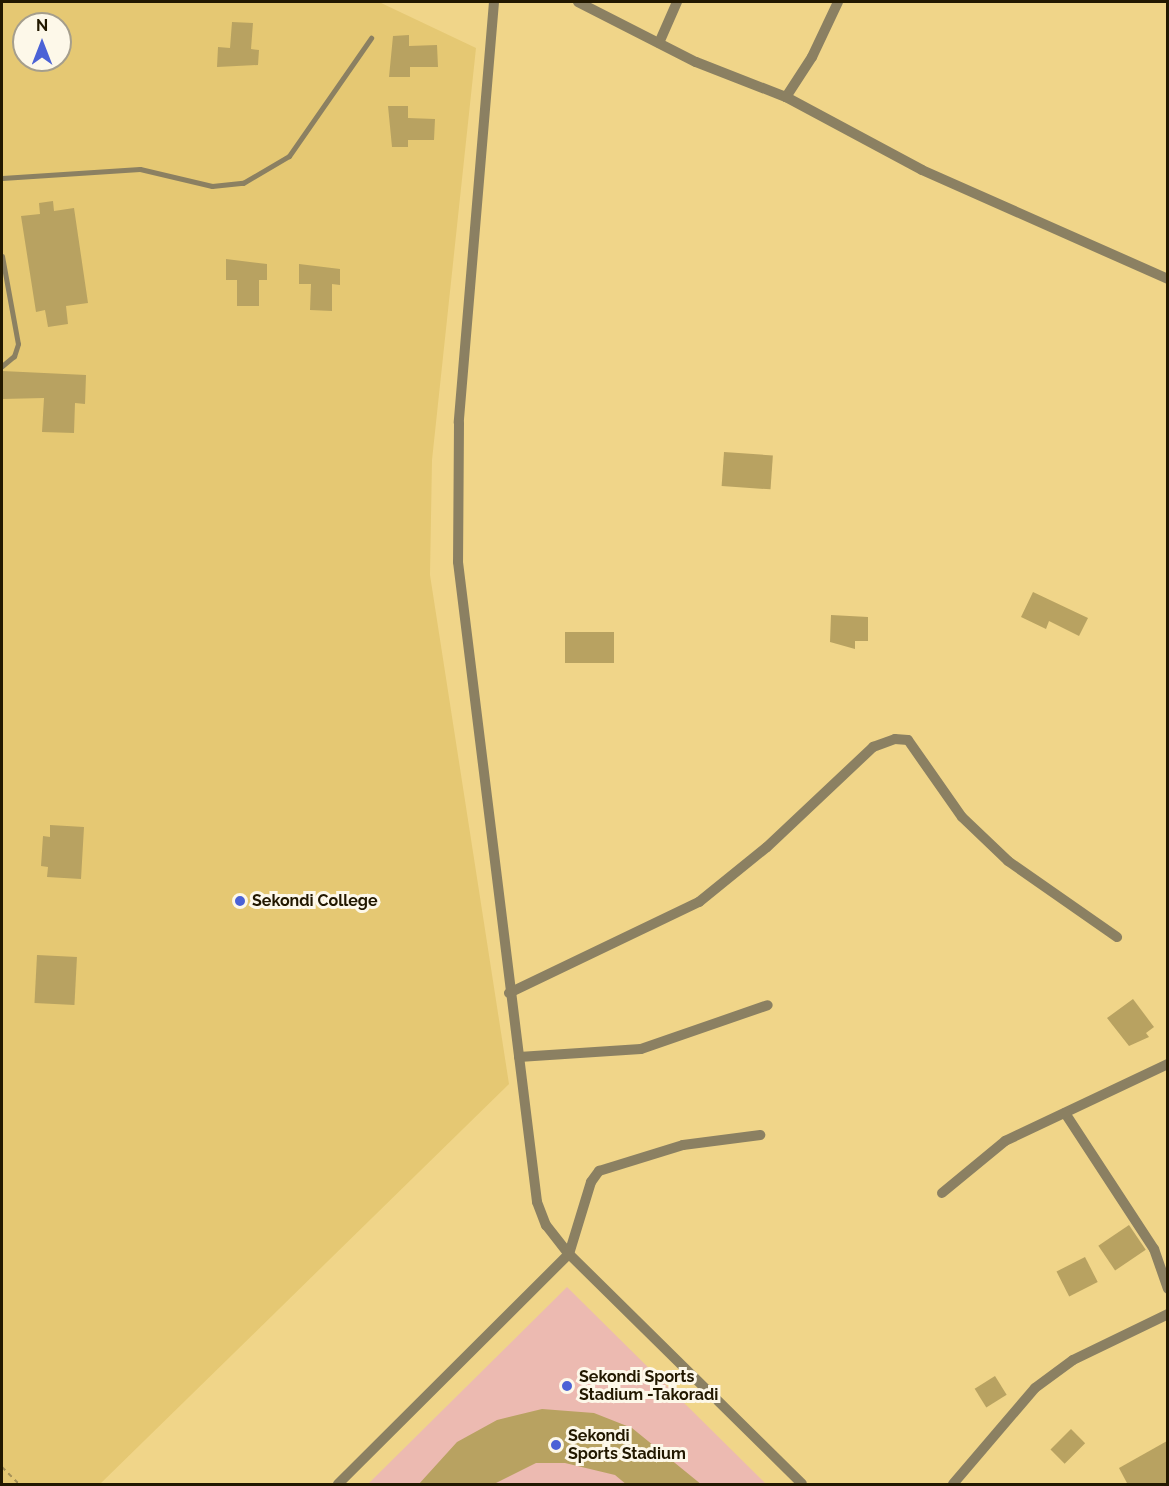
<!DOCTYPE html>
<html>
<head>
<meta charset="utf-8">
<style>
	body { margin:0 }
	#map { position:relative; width:1169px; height:1486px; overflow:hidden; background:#f0d589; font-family:Raleway,sans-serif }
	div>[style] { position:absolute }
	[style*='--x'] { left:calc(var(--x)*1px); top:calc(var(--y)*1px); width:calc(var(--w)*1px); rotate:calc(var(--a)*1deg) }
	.built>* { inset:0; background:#e5c873 }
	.green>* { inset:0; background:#ecbab1 }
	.building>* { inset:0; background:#b8a261; transform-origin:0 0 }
	.path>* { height:2px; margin-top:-1px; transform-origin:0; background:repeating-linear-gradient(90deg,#a89359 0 4.5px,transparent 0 9px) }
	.lane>* { height:5px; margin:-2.5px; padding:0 2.5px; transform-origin:2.5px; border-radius:2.5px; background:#8b8062 }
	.street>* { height:10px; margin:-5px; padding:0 5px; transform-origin:5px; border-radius:5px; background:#8b8062 }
	.dots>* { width:16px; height:16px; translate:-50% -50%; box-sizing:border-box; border:3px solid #fdf8e9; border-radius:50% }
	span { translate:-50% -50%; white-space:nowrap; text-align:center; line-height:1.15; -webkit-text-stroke:6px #fdf8e9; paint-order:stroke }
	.poi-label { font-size:16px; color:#221800; font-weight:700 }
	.left { translate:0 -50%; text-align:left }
	.frame { position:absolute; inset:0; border:3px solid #221800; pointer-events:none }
	.north { position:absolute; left:12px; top:12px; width:60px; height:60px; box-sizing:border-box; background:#fdf8e9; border:2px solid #a59e8c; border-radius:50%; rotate:0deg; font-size:16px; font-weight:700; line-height:24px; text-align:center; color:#221800 }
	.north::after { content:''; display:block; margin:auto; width:21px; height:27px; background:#4b62d6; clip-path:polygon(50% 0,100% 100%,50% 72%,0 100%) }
</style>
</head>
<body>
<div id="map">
	<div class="built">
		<i style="clip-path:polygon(evenodd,2px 2px,379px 2px,476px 48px,432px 460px,430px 575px,509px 1084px,100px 1484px,2px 1484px,2px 2px,24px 24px,60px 24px,60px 60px,24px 60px,24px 24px)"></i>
	</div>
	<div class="green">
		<i style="clip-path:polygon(567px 1287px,766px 1484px,368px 1484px)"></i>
	</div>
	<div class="building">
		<i style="clip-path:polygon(232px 22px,253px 23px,251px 49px,259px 50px,258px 65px,217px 67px,218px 47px,230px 48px)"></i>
		<i style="clip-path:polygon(409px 35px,409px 46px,437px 45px,438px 67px,410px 67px,410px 77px,389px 77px,393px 36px)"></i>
		<i style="clip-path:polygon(388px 106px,408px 106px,408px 118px,435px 119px,434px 140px,408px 140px,408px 147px,392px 147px)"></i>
		<i style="clip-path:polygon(53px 201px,54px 211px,74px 208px,88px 303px,66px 306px,68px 324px,48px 327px,45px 310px,36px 312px,21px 216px,40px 214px,39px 203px)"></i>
		<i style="clip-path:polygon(226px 259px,267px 264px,267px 280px,259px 280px,259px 306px,237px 306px,237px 280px,226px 280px)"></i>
		<i style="clip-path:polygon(299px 264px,340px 269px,340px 285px,332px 284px,332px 311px,310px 310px,311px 284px,299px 284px)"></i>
		<i style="clip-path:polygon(2px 371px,86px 375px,85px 404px,75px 403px,74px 433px,42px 432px,44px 398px,2px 399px)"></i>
		<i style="left:724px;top:452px;width:49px;height:34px;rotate:4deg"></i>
		<i style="clip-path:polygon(1033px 592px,1088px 618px,1079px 636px,1049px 621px,1046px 629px,1021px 617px)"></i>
		<i style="clip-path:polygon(831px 615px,868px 617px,868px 641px,855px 641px,855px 649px,830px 642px)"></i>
		<i style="left:565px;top:632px;width:49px;height:31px"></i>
		<i style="clip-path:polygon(50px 825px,84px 827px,81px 879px,47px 877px,48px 867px,41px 866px,43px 836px,50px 837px)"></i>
		<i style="left:37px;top:955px;width:40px;height:48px;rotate:3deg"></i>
		<i style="clip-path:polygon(1133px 999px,1154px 1027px,1146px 1033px,1149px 1037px,1129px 1046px,1107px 1018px)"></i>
		<i style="left:1129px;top:1225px;width:30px;height:37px;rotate:56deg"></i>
		<i style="left:1085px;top:1257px;width:28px;height:32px;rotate:63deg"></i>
		<i style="left:995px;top:1376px;width:22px;height:24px;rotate:58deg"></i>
		<i style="clip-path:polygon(542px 1409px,594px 1413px,632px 1428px,702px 1485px,627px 1485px,615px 1475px,565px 1463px,536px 1463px,492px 1485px,418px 1485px,457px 1442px,497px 1420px)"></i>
		<i style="left:1071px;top:1429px;width:20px;height:29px;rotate:45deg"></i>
		<i style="clip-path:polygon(1167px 1441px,1167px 1485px,1128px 1485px,1119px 1468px)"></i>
	</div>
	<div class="path">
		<i style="--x:2;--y:1467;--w:24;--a:45"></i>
	</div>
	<div class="lane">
		<i style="--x:2;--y:178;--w:138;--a:-3.7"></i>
		<i style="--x:140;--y:169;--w:74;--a:13.3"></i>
		<i style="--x:212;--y:186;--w:31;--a:-6"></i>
		<i style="--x:243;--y:183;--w:53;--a:-30.4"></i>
		<i style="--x:289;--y:156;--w:144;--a:-55.2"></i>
		<i style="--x:2;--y:256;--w:89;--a:79.7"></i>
		<i style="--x:18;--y:344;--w:13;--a:108"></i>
		<i style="--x:14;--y:356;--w:16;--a:140"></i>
	</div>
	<div class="street">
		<i style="--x:494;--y:2;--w:422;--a:94.8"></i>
		<i style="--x:459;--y:423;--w:139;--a:90.4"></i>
		<i style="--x:458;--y:562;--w:645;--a:82.96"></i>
		<i style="--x:537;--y:1202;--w:25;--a:69"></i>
		<i style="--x:546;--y:1225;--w:37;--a:52"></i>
		<i style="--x:569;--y:1254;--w:327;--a:44.6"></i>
		<i style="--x:578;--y:2;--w:132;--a:27"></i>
		<i style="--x:696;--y:62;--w:97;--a:21.3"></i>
		<i style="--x:786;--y:97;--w:154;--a:28.2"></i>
		<i style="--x:922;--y:170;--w:269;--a:23.9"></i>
		<i style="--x:659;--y:43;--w:45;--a:-66.3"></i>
		<i style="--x:786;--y:97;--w:48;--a:-57"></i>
		<i style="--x:812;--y:57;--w:61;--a:-64.7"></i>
		<i style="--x:509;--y:993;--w:211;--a:-25.6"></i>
		<i style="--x:699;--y:902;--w:87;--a:-39"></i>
		<i style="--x:767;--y:847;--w:146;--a:-43.3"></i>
		<i style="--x:873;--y:747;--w:23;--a:-20"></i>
		<i style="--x:895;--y:739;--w:13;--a:4"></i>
		<i style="--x:908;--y:740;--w:94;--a:55"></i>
		<i style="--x:962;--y:817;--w:64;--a:43.7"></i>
		<i style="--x:1008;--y:861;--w:133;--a:34.9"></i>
		<i style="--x:519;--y:1057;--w:122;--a:-3.8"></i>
		<i style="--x:641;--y:1049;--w:134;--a:-19.1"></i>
		<i style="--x:1065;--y:1113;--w:163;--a:56.8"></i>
		<i style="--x:1154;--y:1249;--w:42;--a:70.7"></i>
		<i style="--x:942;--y:1193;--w:82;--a:-39.5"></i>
		<i style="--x:1005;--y:1141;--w:180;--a:-25.3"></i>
		<i style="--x:338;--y:1484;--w:326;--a:-44.9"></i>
		<i style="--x:569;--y:1254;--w:75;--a:-73"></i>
		<i style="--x:591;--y:1182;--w:14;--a:-54"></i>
		<i style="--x:599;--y:1171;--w:88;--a:-17.2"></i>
		<i style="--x:683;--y:1145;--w:78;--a:-7.4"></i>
		<i style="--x:953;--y:1484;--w:126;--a:-49.5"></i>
		<i style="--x:1035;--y:1388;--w:47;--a:-36.4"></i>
		<i style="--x:1073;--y:1360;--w:106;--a:-25.8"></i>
	</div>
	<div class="dots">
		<i style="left:240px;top:901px;background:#4b62d6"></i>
		<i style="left:567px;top:1386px;background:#4b62d6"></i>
		<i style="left:556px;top:1445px;background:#4b62d6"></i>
	</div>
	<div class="poi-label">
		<span class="left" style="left:252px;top:901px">Sekondi College</span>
		<span class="left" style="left:579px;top:1386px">Sekondi Sports<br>Stadium -Takoradi</span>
		<span class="left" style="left:568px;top:1445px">Sekondi<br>Sports Stadium</span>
	</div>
	<div class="frame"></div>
	<div class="north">N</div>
</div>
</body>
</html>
